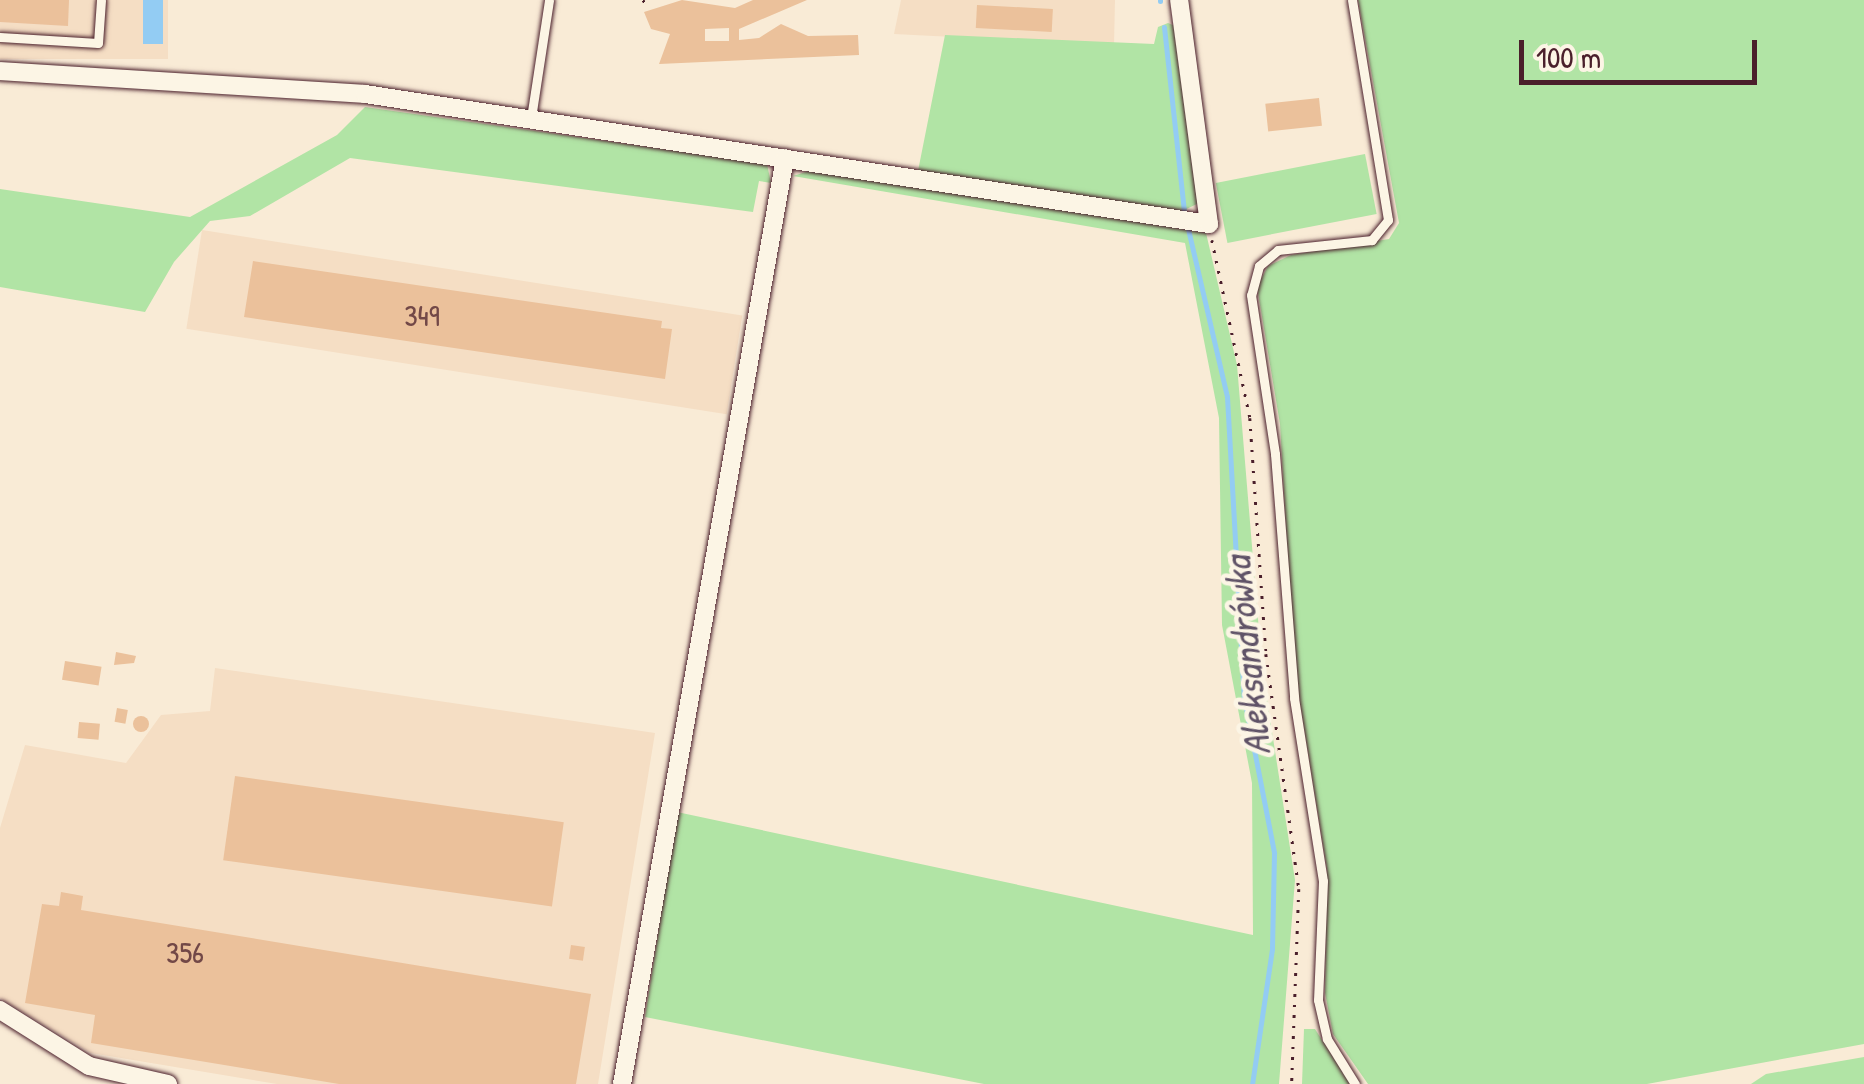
<!DOCTYPE html>
<html>
<head>
<meta charset="utf-8">
<style>
	body { margin:0 }
	#map { position:relative; width:1864px; height:1084px; overflow:hidden; background:#f9ebd6; font-family:"Patrick Hand",sans-serif }
	div>[style] { position:absolute }
	[style*='--x'] { left:calc(var(--x)*1px); top:calc(var(--y)*1px); width:calc(var(--w)*1px); rotate:calc(var(--a)*1deg) }
	.built>* { inset:0; background:#f5dec4; transform-origin:0 0 }
	.green>* { inset:0; background:#b1e4a5; transform-origin:0 0 }
	.water>* { inset:0; background:#93ccf3; transform-origin:0 0 }
	.stream>* { height:5px; margin:-2.5px; padding:0 2.5px; transform-origin:2.5px; border-radius:2.5px; background:#93ccf3 }
	.building>* { inset:0; background:#ebc19b; transform-origin:0 0 }
	.round { border-radius:50% }
	.path>* { height:2.5px; margin-top:-1.25px; transform-origin:0; background:repeating-linear-gradient(90deg,#4a1f2b 0 2.5px,transparent 0 10.5px) }
	.roads { filter:drop-shadow(0 0 2px #4a1f2b) drop-shadow(0 0 2px #4a1f2b) }
	.service>* { height:9px; margin:-4.5px; padding:0 4.5px; transform-origin:4.5px; border-radius:4.5px; background:#fcf5e5 }
	.minor>* { height:18px; margin:-9px; padding:0 9px; transform-origin:9px; border-radius:9px; background:#fcf5e5 }
	span { translate:-50% -50%; white-space:nowrap; text-align:center; line-height:1.15; -webkit-text-stroke:9px #fcf5e5; paint-order:stroke }
	.number-label { font-size:30px; color:#724847 }
	.number-label span { -webkit-text-stroke-width:0 }
	.water-label { font-size:38px; color:#605367; font-style:italic }
	.scale { position:absolute; left:1519px; top:40px; width:238px; height:45px; box-sizing:border-box; border:5px solid #4a1f2b; border-top:0; padding-left:12px; font-size:30px; line-height:35px; white-space:nowrap; color:#4a1f2b; -webkit-text-stroke:8px #fcf5e5; paint-order:stroke }
</style>
</head>
<body>
<div id="map">
	<div class="built">
		<i style="left:0;top:0;width:168px;height:59px"></i>
		<i style="clip-path:polygon(901px 0,1115px 0,1114px 45px,894px 34px)"></i>
		<i style="left:202px;top:230px;width:547px;height:100px;rotate:9deg"></i>
		<i style="clip-path:polygon(215px 668px,655px 733px,598px 1084px,277px 1084px,91px 1053px,0 998px,0 828px,25px 745px,126px 763px,161px 715px,210px 711px)"></i>
	</div>
	<div class="green">
		<i style="clip-path:polygon(1358px 0,1864px 0,1864px 1044px,1647px 1084px,1368px 1084px,1333px 1034px,1325px 993px,1327px 869px,1294px 666px,1280px 424px,1257px 287px,1268px 266px,1291px 255px,1389px 239px,1399px 223px)"></i>
		<i style="clip-path:polygon(1168px 23px,1175px 26px,1199px 203px,1176px 214px,918px 171px,945px 35px,1154px 44px,1158px 27px)"></i>
		<i style="clip-path:polygon(365px 107px,767px 164px,771px 183px,759px 181px,753px 212px,350px 158px,250px 216px,210px 221px,174px 262px,145px 312px,0 287px,0 189px,190px 217px,337px 135px)"></i>
		<i style="left:1365px;top:154px;width:61px;height:152px;rotate:79deg"></i>
		<i style="clip-path:polygon(812px 170px,1206px 233px,1237px 365px,1262px 667px,1295px 880px,1279px 1084px,984px 1084px,645px 1017px,677px 812px,1253px 935px,1252px 783px,1222px 625px,1219px 418px,1185px 243px,793px 176px)"></i>
		<i style="clip-path:polygon(1304px 1029px,1315px 1029px,1350px 1084px,1302px 1084px)"></i>
		<i style="clip-path:polygon(1864px 1057px,1864px 1084px,1751px 1084px,1766px 1074px)"></i>
	</div>
	<div class="water">
		<i style="left:143px;top:0;width:20px;height:44px"></i>
	</div>
	<div class="stream">
		<i style="--x:1160;--y:0;--w:1;--a:90"></i>
		<i style="--x:1164;--y:27;--w:186;--a:83.8"></i>
		<i style="--x:1188;--y:229;--w:172;--a:76.9"></i>
		<i style="--x:1227;--y:397;--w:301;--a:86.8"></i>
		<i style="--x:1244;--y:698;--w:158;--a:79"></i>
		<i style="--x:1274;--y:853;--w:96;--a:91.2"></i>
		<i style="--x:1272;--y:949;--w:136;--a:98.4"></i>
	</div>
	<div class="building">
		<i style="clip-path:polygon(0 0,69px 0,68px 26px,0 22px)"></i>
		<i style="clip-path:polygon(evenodd,682px 0,735px 8px,753px 0,807px 0,739px 29px,739px 40px,759px 38px,781px 24px,808px 36px,858px 35px,859px 55px,659px 64px,670px 34px,651px 29px,644px 12px,682px 0,729px 28px,729px 41px,705px 41px,705px 29px,729px 28px)"></i>
		<i style="left:977px;top:5px;width:76px;height:23px;rotate:3deg"></i>
		<i style="left:1319px;top:98px;width:28px;height:54px;rotate:84deg"></i>
		<i style="clip-path:polygon(253px 261px,662px 321px,661px 328px,672px 329px,665px 379px,244px 317px)"></i>
		<i style="clip-path:polygon(116px 652px,136px 656px,134px 663px,114px 665px)"></i>
		<i style="left:65px;top:661px;width:37px;height:19px;rotate:9deg"></i>
		<i style="left:117px;top:708px;width:11px;height:14px;rotate:10deg"></i>
		<i class="round" style="left:133px;top:716px;width:16px;height:16px"></i>
		<i style="left:79px;top:722px;width:21px;height:16px;rotate:5deg"></i>
		<i style="left:235px;top:776px;width:332px;height:85px;rotate:8deg"></i>
		<i style="clip-path:polygon(61px 892px,83px 896px,81px 910px,591px 994px,576px 1084px,339px 1084px,91px 1043px,95px 1015px,25px 1003px,42px 904px,59px 906px)"></i>
		<i style="left:571px;top:945px;width:14px;height:14px;rotate:8deg"></i>
	</div>
	<div class="path">
		<i style="--x:643;--y:0;--w:8;--a:50"></i>
		<i style="--x:1212;--y:240;--w:182;--a:77.9"></i>
		<i style="--x:1250;--y:418;--w:237;--a:86.1"></i>
		<i style="--x:1266;--y:654;--w:237;--a:82"></i>
		<i style="--x:1299;--y:889;--w:195;--a:92.1"></i>
	</div>
	<div class="roads">
		<div class="service">
			<i style="--x:1352;--y:0;--w:223;--a:80.7"></i>
			<i style="--x:1388;--y:220;--w:26;--a:129"></i>
			<i style="--x:1372;--y:240;--w:95;--a:173.9"></i>
			<i style="--x:1278;--y:250;--w:25;--a:140"></i>
			<i style="--x:1259;--y:266;--w:30;--a:105"></i>
			<i style="--x:1251;--y:295;--w:161;--a:81.4"></i>
			<i style="--x:1275;--y:454;--w:245;--a:85.5"></i>
			<i style="--x:1294;--y:698;--w:185;--a:81"></i>
			<i style="--x:1323;--y:881;--w:119;--a:92.4"></i>
			<i style="--x:1318;--y:1000;--w:40;--a:77"></i>
			<i style="--x:1327;--y:1039;--w:53;--a:58.1"></i>
			<i style="--x:0;--y:37;--w:98;--a:3.5"></i>
			<i style="--x:98;--y:43;--w:43;--a:-86"></i>
			<i style="--x:531;--y:118;--w:119;--a:-81.3"></i>
		</div>
		<div class="minor">
			<i style="--x:0;--y:71;--w:366;--a:3.6"></i>
			<i style="--x:365;--y:94;--w:854;--a:8.76"></i>
			<i style="--x:1209;--y:224;--w:226;--a:-97.6"></i>
			<i style="--x:0;--y:1010;--w:105;--a:32.2"></i>
			<i style="--x:89;--y:1066;--w:81;--a:12.8"></i>
			<i style="--x:622;--y:1084;--w:940;--a:-80.02"></i>
		</div>
	</div>
	<div class="number-label">
		<span style="left:422px;top:315px">349</span>
		<span style="left:185px;top:952px">356</span>
	</div>
	<div class="water-label">
		<span style="left:1247px;top:656px;rotate:-96deg">Aleksandrówka</span>
	</div>
	<div class="scale">100 m</div>
</div>
</body>
</html>
